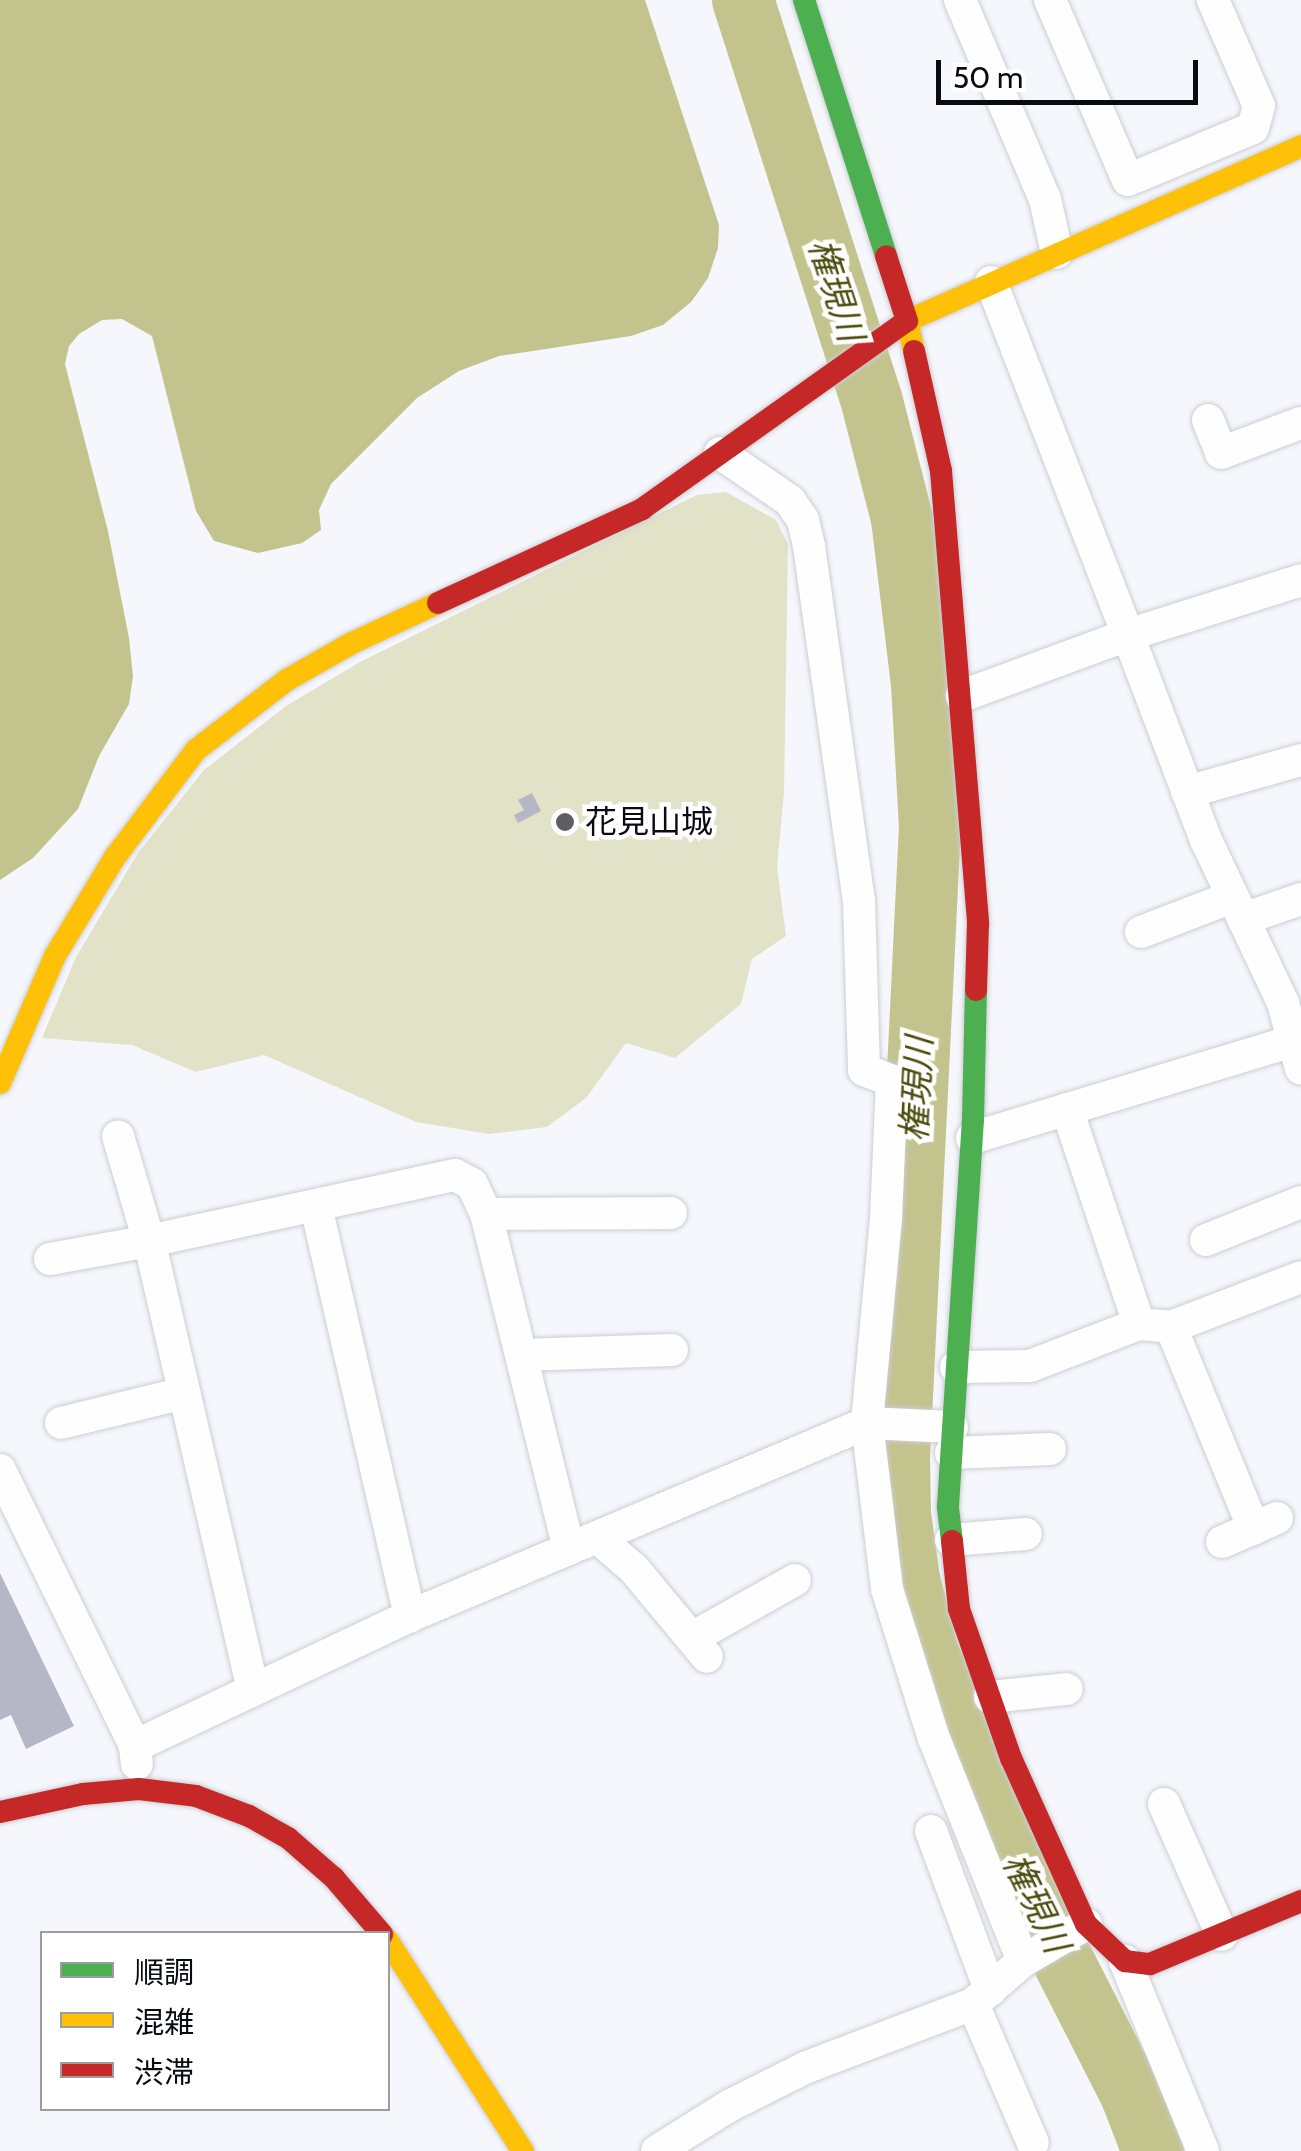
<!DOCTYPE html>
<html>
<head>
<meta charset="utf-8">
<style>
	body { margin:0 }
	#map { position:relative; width:1301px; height:2151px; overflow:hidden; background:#f6f7fc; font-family:Cabin,"Noto Sans JP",sans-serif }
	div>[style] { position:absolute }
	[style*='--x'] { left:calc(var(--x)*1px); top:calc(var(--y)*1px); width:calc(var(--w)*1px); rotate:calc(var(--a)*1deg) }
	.green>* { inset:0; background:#e1e2c7 }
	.water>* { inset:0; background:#c3c48d }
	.river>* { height:62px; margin:-31px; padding:0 31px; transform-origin:31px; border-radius:31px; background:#c3c48d }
	.building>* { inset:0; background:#b5b7c6 }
	.roads { filter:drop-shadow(0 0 2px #cccdd3) drop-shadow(0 0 2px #cccdd3) }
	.street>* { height:32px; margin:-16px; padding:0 16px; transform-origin:16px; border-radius:16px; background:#fefeff }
	.fast>* { height:22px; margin:-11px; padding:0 11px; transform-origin:11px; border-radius:11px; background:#4caf50 }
	.slow>* { height:22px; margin:-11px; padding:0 11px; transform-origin:11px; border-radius:11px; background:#ffc107 }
	.jam>* { height:22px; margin:-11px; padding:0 11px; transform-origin:11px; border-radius:11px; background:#c62828 }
	.dots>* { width:28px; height:28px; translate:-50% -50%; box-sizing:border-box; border:5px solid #fff; border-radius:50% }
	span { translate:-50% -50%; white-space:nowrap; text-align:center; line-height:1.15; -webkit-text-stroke:9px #fff; paint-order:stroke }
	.poi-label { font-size:32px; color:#0a0b12 }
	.left { translate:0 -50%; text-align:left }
	.water-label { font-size:35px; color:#4c4c0e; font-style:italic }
	.legend { position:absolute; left:40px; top:1931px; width:350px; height:180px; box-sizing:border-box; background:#fff; border:2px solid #9d9da0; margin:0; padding:12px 18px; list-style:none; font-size:30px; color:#0a0b12 }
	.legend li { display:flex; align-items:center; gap:20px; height:50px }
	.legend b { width:50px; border:2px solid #9d9da0 }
	.scale { position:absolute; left:936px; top:60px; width:262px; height:45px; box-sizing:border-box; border:5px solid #0a0b12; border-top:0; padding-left:12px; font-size:30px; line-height:35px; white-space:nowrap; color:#0a0b12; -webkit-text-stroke:8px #fff; paint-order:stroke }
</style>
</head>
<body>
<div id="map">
	<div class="green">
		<i style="clip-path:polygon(726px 492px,776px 520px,788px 544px,784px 793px,777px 867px,786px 936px,752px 959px,741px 1004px,675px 1058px,626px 1043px,586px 1098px,547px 1127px,489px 1134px,416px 1122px,264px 1055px,196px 1072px,132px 1045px,42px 1038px,76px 957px,138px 853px,204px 770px,286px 706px,360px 662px,697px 495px)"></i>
	</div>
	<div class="water">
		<i style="clip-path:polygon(0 0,645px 0,719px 225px,718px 248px,708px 278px,691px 302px,663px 325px,631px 336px,499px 356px,459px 371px,417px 398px,331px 484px,319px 510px,321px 530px,302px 543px,258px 553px,214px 541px,196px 511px,152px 336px,122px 319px,102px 320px,79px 334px,69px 346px,65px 364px,108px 531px,129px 638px,133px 676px,129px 704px,99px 756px,78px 809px,33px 858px,0 880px)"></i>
	</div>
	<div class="river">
		<i style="--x:743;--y:0;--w:418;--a:72.2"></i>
		<i style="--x:871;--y:398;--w:125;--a:75.6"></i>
		<i style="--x:902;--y:519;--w:166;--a:83.1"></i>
		<i style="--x:922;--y:684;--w:142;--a:86.8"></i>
		<i style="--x:930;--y:826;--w:633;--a:92.81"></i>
		<i style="--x:899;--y:1458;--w:56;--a:89"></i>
		<i style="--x:900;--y:1514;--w:66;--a:82.1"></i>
		<i style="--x:909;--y:1579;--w:73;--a:75.8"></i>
		<i style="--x:927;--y:1650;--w:251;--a:67.5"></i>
		<i style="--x:1023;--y:1882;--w:238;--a:63"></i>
		<i style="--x:1131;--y:2094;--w:61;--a:68.9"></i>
	</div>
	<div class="building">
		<i style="clip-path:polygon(532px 793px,541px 811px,518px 823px,514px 815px,524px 810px,518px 800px)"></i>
		<i style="clip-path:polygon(0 1573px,74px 1726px,26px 1749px,11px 1715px,0 1720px)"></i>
	</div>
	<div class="roads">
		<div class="street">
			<i style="--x:960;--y:0;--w:216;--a:66.9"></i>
			<i style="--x:1045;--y:199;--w:55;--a:77.5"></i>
			<i style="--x:1050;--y:0;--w:196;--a:66.6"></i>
			<i style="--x:1128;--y:180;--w:135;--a:-22.6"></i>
			<i style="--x:1253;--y:128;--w:23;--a:-75"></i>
			<i style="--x:1259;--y:106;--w:116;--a:-113.5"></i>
			<i style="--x:991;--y:282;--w:379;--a:68.8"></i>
			<i style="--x:1128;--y:635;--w:182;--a:-17.6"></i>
			<i style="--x:1208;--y:420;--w:35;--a:68"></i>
			<i style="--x:1221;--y:453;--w:85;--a:-20.6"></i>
			<i style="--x:720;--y:453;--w:85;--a:34.4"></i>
			<i style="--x:790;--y:501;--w:23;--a:56"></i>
			<i style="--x:803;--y:520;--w:27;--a:77"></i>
			<i style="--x:809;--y:546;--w:358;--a:82"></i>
			<i style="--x:859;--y:900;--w:170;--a:88.3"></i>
			<i style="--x:864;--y:1070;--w:30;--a:21"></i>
			<i style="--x:892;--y:1081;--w:137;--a:92.5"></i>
			<i style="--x:886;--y:1218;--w:206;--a:95.3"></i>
			<i style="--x:867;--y:1423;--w:167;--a:83.1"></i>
			<i style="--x:887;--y:1589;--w:154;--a:72.6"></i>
			<i style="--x:933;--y:1736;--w:242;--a:68.2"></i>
			<i style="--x:962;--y:696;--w:177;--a:-20.2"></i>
			<i style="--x:1128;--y:635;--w:219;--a:69.2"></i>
			<i style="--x:1206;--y:840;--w:180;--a:64.7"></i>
			<i style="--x:1283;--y:1003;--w:68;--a:74.7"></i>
			<i style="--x:1187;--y:792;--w:118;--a:-15.7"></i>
			<i style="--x:1243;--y:919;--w:61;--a:-19"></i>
			<i style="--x:1141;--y:932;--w:97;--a:-21"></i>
			<i style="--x:1067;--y:1109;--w:227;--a:71.5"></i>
			<i style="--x:1139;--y:1324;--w:32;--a:5"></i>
			<i style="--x:1171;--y:1327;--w:218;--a:67.7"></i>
			<i style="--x:972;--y:1138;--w:335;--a:-16.8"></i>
			<i style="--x:316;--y:1206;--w:421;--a:77.1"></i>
			<i style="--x:486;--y:1214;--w:185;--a:-0.3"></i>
			<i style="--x:1206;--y:1240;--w:102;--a:-21.8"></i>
			<i style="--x:50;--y:1259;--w:101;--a:-10.3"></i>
			<i style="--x:149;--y:1241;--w:109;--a:-106.4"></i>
			<i style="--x:1171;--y:1327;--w:139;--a:-21"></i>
			<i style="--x:522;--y:1355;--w:150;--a:-1.9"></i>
			<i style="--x:956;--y:1367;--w:74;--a:-0.8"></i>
			<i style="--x:1030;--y:1366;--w:117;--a:-21.1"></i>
			<i style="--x:61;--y:1423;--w:127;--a:-13.7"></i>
			<i style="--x:951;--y:1453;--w:99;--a:-2.3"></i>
			<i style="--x:0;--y:1470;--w:307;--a:63.9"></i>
			<i style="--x:135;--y:1746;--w:18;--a:84"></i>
			<i style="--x:597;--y:1537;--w:49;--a:40.9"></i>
			<i style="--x:634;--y:1569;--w:114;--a:50.3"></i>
			<i style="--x:951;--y:1540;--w:75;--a:-4.6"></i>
			<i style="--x:1222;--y:1542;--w:60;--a:-23.6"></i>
			<i style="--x:692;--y:1638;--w:118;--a:-29.4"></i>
			<i style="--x:253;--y:1690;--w:461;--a:-103"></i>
			<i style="--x:149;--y:1241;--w:313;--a:-12.2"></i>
			<i style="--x:455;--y:1175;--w:19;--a:28"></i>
			<i style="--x:472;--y:1184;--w:33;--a:65"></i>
			<i style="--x:486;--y:1214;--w:345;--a:76.1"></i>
			<i style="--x:990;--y:1697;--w:77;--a:-5.9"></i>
			<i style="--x:135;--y:1746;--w:304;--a:-25.3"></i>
			<i style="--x:410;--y:1616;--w:496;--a:-22.9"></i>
			<i style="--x:867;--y:1423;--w:85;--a:2.7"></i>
			<i style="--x:1164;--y:1804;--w:143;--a:66.1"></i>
			<i style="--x:931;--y:1831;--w:170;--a:69.6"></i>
			<i style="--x:1125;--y:1961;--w:205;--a:67.7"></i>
			<i style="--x:973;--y:2004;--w:151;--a:66.7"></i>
			<i style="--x:657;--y:2151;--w:85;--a:-32"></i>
			<i style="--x:729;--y:2106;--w:87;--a:-26.6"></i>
			<i style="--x:807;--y:2067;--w:178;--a:-20.8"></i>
			<i style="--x:973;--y:2004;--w:66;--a:-40.7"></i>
			<i style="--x:1023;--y:1961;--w:73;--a:-30.4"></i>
		</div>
		<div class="fast">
			<i style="--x:804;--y:0;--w:269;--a:72.2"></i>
			<i style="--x:952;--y:1541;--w:35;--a:-97"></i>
			<i style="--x:948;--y:1506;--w:387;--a:-86.3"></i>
			<i style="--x:973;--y:1120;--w:130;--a:-88.7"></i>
		</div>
		<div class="slow">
			<i style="--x:914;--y:351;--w:31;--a:-103"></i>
			<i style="--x:907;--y:321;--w:431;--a:-23.9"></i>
			<i style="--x:0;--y:1083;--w:138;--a:-66.6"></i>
			<i style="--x:55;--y:956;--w:116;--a:-58.8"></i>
			<i style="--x:115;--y:857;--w:134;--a:-52.9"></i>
			<i style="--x:196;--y:750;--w:115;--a:-37.6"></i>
			<i style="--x:287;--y:680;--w:73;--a:-29.7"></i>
			<i style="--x:350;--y:644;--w:97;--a:-25"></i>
			<i style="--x:388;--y:1941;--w:250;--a:57.3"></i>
		</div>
		<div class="jam">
			<i style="--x:914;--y:351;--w:123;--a:77.3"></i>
			<i style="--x:941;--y:471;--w:454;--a:85.3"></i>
			<i style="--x:978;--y:923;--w:67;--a:91.7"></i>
			<i style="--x:438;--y:603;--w:225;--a:-24.7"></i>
			<i style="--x:642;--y:509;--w:325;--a:-35.4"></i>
			<i style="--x:907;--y:321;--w:68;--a:-107.9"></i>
			<i style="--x:952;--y:1541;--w:68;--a:84.1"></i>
			<i style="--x:959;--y:1609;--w:158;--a:70.8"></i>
			<i style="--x:1011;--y:1758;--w:182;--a:65.7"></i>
			<i style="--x:1086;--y:1924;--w:54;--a:43.5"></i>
			<i style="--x:1125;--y:1961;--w:25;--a:7"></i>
			<i style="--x:1150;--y:1964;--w:164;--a:-22.6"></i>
			<i style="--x:0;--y:1812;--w:85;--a:-12.2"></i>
			<i style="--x:83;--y:1794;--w:56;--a:-5.1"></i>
			<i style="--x:139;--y:1789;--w:57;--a:7"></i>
			<i style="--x:196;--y:1796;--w:57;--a:20.7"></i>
			<i style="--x:249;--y:1816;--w:45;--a:29.4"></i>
			<i style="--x:288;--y:1838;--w:61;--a:41"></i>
			<i style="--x:334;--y:1878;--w:74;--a:49.4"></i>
		</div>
	</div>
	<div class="dots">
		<i style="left:565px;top:822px;background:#5d5e64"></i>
	</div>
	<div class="poi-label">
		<span class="left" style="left:585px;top:822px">花見山城</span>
	</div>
	<div class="water-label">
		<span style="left:836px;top:290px;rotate:72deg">権現川</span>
		<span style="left:917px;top:1089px;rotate:-87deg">権現川</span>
		<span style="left:1036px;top:1903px;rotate:64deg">権現川</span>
	</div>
	<ul class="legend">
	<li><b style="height:12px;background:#4caf50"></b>順調</li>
	<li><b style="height:12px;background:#ffc107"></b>混雑</li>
	<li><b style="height:12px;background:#c62828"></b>渋滞</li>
	</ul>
	<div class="scale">50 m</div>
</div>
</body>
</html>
